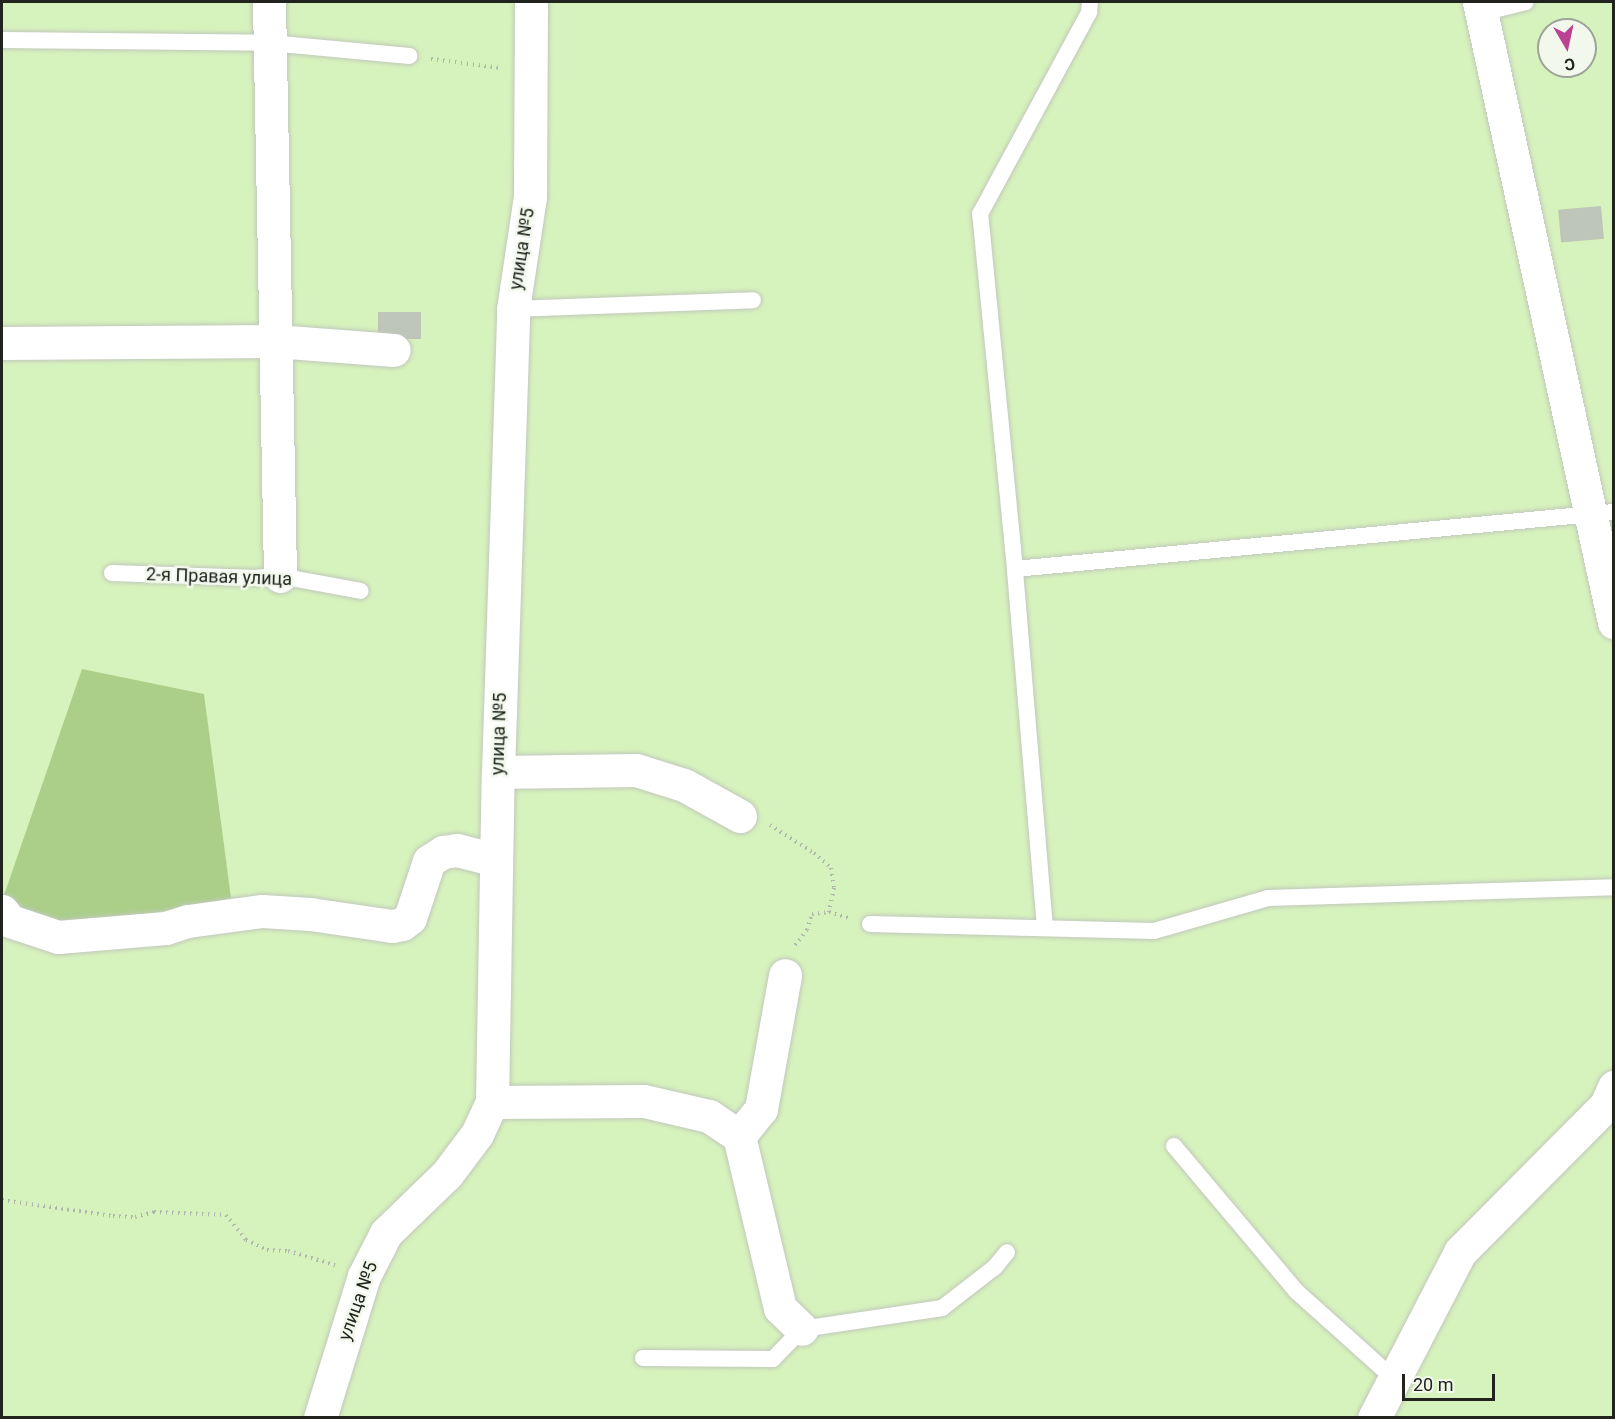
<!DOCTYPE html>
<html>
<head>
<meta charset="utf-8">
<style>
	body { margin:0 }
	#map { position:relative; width:1615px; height:1419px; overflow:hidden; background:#f2f9ec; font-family:Roboto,sans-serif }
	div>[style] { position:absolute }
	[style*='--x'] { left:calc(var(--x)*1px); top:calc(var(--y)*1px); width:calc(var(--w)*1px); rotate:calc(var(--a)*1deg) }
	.green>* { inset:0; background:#d7f3bd }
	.forest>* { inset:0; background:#abcf89 }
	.building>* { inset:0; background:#bec5b9; transform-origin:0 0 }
	.path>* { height:4px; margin-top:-2px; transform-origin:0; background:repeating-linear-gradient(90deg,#b0b6ac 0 1.5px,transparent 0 6px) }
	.roads { filter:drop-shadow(0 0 2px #c1c8bb) drop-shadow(0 0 2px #c1c8bb) }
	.service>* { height:16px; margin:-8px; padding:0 8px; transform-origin:8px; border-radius:8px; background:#fff }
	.minor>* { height:33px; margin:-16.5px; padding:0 16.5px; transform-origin:16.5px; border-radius:16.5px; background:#fff }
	span { translate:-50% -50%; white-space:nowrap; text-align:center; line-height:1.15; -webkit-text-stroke:5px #f2f9ec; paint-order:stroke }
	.street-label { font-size:18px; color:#20231e }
	.frame { position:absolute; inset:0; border:3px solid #20231e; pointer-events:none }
	.north { position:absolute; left:1537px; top:18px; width:60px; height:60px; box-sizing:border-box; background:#f2f9ec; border:2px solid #9ea39a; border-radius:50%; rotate:171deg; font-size:16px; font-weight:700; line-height:24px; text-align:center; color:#20231e }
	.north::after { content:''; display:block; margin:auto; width:21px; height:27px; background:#bc4294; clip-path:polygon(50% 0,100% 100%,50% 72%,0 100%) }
	.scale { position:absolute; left:1402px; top:1374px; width:93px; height:27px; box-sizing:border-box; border:3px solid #20231e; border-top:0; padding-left:8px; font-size:18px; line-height:21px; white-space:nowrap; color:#20231e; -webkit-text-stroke:4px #f2f9ec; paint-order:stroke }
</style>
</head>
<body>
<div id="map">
	<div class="green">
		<i style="clip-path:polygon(evenodd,2px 2px,1613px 2px,1613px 1417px,2px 1417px,2px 2px,1549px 30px,1585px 30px,1585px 66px,1549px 66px,1549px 30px)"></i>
	</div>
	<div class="forest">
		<i style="clip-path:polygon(82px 669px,204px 694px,231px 898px,86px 926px,39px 924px,2px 901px)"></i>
	</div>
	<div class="building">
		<i style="left:1601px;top:206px;width:33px;height:43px;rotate:85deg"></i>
		<i style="left:378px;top:312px;width:43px;height:27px"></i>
	</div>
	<div class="path">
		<i style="--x:431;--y:59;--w:71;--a:7.3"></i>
		<i style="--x:770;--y:825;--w:52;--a:32.5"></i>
		<i style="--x:814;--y:853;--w:23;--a:41"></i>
		<i style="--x:831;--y:868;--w:20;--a:81"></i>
		<i style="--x:834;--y:888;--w:25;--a:102"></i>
		<i style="--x:795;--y:945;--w:19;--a:-51"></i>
		<i style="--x:807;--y:930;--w:17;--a:-73"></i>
		<i style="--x:812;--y:914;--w:17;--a:-7"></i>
		<i style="--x:829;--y:912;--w:21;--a:17"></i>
		<i style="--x:2;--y:1200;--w:112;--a:8.2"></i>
		<i style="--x:113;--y:1216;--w:22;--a:3"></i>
		<i style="--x:135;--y:1217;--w:20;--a:-15"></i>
		<i style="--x:154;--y:1212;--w:72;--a:2.4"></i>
		<i style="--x:226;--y:1215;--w:32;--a:51"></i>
		<i style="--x:246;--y:1240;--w:23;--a:25"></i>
		<i style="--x:267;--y:1250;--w:21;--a:3"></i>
		<i style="--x:288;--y:1251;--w:49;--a:16.6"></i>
	</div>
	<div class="roads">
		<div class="service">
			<i style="--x:1481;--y:13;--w:46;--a:-13.7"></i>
			<i style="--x:2;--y:40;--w:268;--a:0.6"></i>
			<i style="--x:270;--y:43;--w:140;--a:5.3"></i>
			<i style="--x:513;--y:309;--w:240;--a:-2.1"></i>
			<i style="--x:1015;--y:569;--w:602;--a:-5.44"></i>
			<i style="--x:112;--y:573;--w:143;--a:2"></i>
			<i style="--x:255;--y:578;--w:25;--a:-5"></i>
			<i style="--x:280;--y:576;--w:82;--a:10.5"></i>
			<i style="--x:870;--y:924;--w:284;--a:1.4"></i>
			<i style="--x:1154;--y:931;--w:119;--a:-16.1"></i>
			<i style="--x:1268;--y:898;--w:346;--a:-1.8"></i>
			<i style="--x:1045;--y:928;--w:360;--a:-94.8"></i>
			<i style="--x:1015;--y:569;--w:357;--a:-95.6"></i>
			<i style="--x:980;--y:214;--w:230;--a:-61.6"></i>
			<i style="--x:1089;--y:12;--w:10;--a:-84"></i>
			<i style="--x:1174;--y:1146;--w:189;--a:49.9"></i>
			<i style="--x:1296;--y:1291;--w:132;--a:41.9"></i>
			<i style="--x:643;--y:1358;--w:130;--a:0.4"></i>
			<i style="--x:773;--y:1359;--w:42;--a:-46"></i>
			<i style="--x:802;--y:1329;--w:142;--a:-8.5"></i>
			<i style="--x:942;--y:1308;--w:67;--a:-37.7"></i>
			<i style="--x:995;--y:1267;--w:19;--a:-51"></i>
		</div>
		<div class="minor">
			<i style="--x:269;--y:2;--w:574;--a:88.9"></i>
			<i style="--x:1479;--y:2;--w:635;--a:77.72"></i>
			<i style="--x:2;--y:343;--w:273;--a:-0.4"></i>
			<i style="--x:275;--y:341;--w:119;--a:4.3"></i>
			<i style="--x:498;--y:772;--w:138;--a:-0.8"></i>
			<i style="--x:636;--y:770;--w:50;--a:17.4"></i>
			<i style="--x:684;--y:785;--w:64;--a:29"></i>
			<i style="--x:2;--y:911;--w:13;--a:51"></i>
			<i style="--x:10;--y:921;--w:51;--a:18.4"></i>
			<i style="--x:58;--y:937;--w:108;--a:-4.8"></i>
			<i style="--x:166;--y:928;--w:23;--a:-18"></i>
			<i style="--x:188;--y:921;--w:75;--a:-7.7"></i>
			<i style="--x:262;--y:911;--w:48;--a:3.6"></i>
			<i style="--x:310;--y:914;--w:83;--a:8.3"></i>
			<i style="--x:392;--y:926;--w:10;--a:-11"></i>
			<i style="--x:402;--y:924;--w:10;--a:-37"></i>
			<i style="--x:410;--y:918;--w:60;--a:-71.6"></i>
			<i style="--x:429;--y:861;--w:17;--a:-33"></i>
			<i style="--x:443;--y:852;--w:14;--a:-8"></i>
			<i style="--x:457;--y:850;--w:40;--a:14.4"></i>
			<i style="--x:492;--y:1102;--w:152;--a:-0.4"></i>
			<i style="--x:644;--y:1101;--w:67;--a:13"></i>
			<i style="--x:709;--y:1116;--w:36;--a:34"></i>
			<i style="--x:739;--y:1136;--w:177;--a:76.6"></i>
			<i style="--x:780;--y:1308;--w:30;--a:44"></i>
			<i style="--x:739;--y:1136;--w:35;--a:-51"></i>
			<i style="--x:761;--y:1109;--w:136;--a:-79.8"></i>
			<i style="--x:320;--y:1418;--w:149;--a:-72.8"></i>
			<i style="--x:364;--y:1276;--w:48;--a:-62.9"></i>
			<i style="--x:386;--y:1233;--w:85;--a:-44"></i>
			<i style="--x:447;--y:1174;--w:50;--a:-53.1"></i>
			<i style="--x:477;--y:1134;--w:35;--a:-65"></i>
			<i style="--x:492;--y:1102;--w:330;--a:-89"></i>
			<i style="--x:498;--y:772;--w:463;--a:-88.1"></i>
			<i style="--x:513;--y:309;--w:113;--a:-81.4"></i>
			<i style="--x:530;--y:197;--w:195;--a:-89.7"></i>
			<i style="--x:1374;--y:1418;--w:187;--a:-62.6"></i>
			<i style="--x:1460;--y:1252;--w:207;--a:-45.2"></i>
			<i style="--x:1606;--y:1105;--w:20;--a:-66"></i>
		</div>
	</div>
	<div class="street-label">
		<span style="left:522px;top:249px;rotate:-81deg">улица №5</span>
		<span style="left:219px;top:577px;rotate:2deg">2-я Правая улица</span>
		<span style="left:499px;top:734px;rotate:-88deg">улица №5</span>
		<span style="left:358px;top:1301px;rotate:-70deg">улица №5</span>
	</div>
	<div class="frame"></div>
	<div class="north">С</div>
	<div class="scale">20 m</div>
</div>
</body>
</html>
